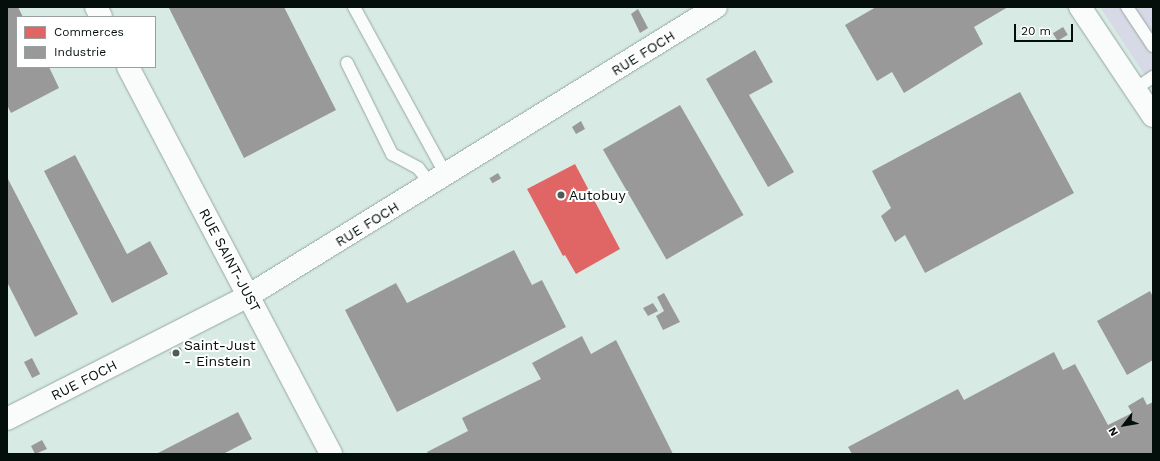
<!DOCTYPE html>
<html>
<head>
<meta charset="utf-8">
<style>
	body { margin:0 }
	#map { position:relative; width:1160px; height:461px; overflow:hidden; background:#d7ebe4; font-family:"Work Sans",sans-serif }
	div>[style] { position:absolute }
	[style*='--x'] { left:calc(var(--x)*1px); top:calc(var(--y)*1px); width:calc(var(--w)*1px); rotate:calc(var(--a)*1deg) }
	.green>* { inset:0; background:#d7d9e6 }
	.shops>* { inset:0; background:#e06666 }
	.industry>* { inset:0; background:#999; transform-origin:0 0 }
	.roads { filter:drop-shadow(0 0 1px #98a7a3) drop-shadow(0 0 1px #98a7a3) }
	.lane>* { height:12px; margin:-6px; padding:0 6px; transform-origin:6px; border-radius:6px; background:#f9fcfb }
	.street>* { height:22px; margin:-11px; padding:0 11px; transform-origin:11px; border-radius:11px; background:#f9fcfb }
	.secondary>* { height:22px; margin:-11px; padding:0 11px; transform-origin:11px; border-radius:11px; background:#f9fcfb }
	.dots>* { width:11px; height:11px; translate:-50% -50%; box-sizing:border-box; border:2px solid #fff; border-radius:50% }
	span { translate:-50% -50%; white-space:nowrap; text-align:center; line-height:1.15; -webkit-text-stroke:4px #fff; paint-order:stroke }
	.street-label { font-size:14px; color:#040f0c }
	.poi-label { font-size:14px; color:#040f0c }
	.left { translate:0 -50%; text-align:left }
	.frame { position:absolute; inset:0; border:8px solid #040f0c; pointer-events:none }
	.legend { position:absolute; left:16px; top:16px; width:140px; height:52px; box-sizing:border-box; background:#fff; border:1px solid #9b9f9e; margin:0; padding:5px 7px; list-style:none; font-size:12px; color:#040f0c }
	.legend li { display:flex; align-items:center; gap:8px; height:20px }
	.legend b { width:20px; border:1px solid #9b9f9e }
	.north { position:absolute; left:1104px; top:405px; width:40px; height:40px; -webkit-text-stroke:3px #fff; paint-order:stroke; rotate:239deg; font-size:11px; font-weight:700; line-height:16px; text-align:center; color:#040f0c }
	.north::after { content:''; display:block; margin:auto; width:14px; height:18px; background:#040f0c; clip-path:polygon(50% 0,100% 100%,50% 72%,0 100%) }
	.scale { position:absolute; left:1014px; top:24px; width:59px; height:18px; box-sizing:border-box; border:2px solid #040f0c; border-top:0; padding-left:5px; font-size:12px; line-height:14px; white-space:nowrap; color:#040f0c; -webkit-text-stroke:3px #fff; paint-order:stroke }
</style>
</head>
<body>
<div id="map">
	<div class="green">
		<i style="clip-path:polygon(1100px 7px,1153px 7px,1153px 87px,1148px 80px)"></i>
	</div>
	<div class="shops">
		<i style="clip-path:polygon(575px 164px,620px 249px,576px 274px,565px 255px,563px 256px,527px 189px)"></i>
	</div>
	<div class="industry">
		<i style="clip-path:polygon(7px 7px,18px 7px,23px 17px,17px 17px,17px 67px,49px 67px,59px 88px,11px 113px,7px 105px)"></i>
		<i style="clip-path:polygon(284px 7px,336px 110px,244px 158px,169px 8px)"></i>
		<i style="clip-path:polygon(876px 7px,1008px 7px,974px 27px,983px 44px,904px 93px,892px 72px,877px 81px,845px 25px)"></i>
		<i style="clip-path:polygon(638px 9px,648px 28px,640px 33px,631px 14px)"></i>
		<i style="left:1063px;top:27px;width:9px;height:12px;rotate:58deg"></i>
		<i style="clip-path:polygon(755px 50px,773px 82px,749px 95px,794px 172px,768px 187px,706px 79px)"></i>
		<i style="clip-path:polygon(1020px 92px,1074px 193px,925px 273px,905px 235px,895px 242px,881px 216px,891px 208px,872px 171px)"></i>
		<i style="left:680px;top:105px;width:127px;height:89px;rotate:60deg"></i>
		<i style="clip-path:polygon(581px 121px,585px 129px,576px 134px,572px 127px)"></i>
		<i style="clip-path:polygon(75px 155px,127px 254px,150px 241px,168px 274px,112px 303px,44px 171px)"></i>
		<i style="left:498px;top:173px;width:6px;height:10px;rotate:59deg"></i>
		<i style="clip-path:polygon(8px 179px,78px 314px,35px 337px,7px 282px)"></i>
		<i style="clip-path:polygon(514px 250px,532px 285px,542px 280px,566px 327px,397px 412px,345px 310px,396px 283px,407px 303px)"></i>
		<i style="clip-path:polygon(1150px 291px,1153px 297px,1153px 360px,1127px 375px,1097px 321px)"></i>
		<i style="clip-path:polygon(664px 293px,680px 322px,663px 330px,656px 316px,664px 311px,657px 297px)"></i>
		<i style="clip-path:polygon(653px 303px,658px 311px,648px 316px,643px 308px)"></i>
		<i style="clip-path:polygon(582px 336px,591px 354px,616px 340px,673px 454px,428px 454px,427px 452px,468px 431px,462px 418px,541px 379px,532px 363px)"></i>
		<i style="left:180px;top:347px;width:4px;height:12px;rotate:63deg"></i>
		<i style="clip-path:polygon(1054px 352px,1063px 370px,1075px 364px,1108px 425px,1132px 413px,1128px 406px,1143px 397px,1147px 405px,1153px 402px,1153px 454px,852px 454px,848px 447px,958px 389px,964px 400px)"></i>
		<i style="left:32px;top:358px;width:18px;height:9px;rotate:63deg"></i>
		<i style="clip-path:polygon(238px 412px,252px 439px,223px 454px,156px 454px)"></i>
		<i style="clip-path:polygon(42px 440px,47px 449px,35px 454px,31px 446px)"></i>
	</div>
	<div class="roads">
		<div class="lane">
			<i style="--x:354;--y:7;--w:192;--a:61.3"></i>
			<i style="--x:1127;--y:7;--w:47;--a:56.3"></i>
			<i style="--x:347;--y:63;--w:102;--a:63.7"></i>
			<i style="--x:392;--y:154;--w:30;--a:28"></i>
			<i style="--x:418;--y:168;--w:21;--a:51"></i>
			<i style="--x:1135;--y:89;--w:22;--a:-34"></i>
		</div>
		<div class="street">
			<i style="--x:1080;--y:7;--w:131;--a:56.2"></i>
			<i style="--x:7;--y:419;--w:271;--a:-27"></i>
			<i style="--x:248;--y:296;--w:550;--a:-31.7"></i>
		</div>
		<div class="secondary">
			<i style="--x:96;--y:7;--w:11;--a:63"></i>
			<i style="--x:128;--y:67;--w:437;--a:62.3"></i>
		</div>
	</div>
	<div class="dots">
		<i style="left:561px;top:195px;background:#4e5c58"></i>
		<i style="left:176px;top:353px;background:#4e5c58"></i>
	</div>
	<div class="street-label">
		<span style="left:643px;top:53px;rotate:-32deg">RUE FOCH</span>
		<span style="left:367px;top:224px;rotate:-32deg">RUE FOCH</span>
		<span style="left:230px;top:260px;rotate:62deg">RUE SAINT-JUST</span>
		<span style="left:84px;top:380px;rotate:-27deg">RUE FOCH</span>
	</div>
	<div class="poi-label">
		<span class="left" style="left:569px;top:195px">Autobuy</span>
		<span class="left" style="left:184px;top:353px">Saint-Just<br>- Einstein</span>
	</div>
	<div class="frame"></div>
	<ul class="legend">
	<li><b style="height:11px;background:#e06666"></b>Commerces</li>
	<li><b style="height:11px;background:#999"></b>Industrie</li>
	</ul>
	<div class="north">N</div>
	<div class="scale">20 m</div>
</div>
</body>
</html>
